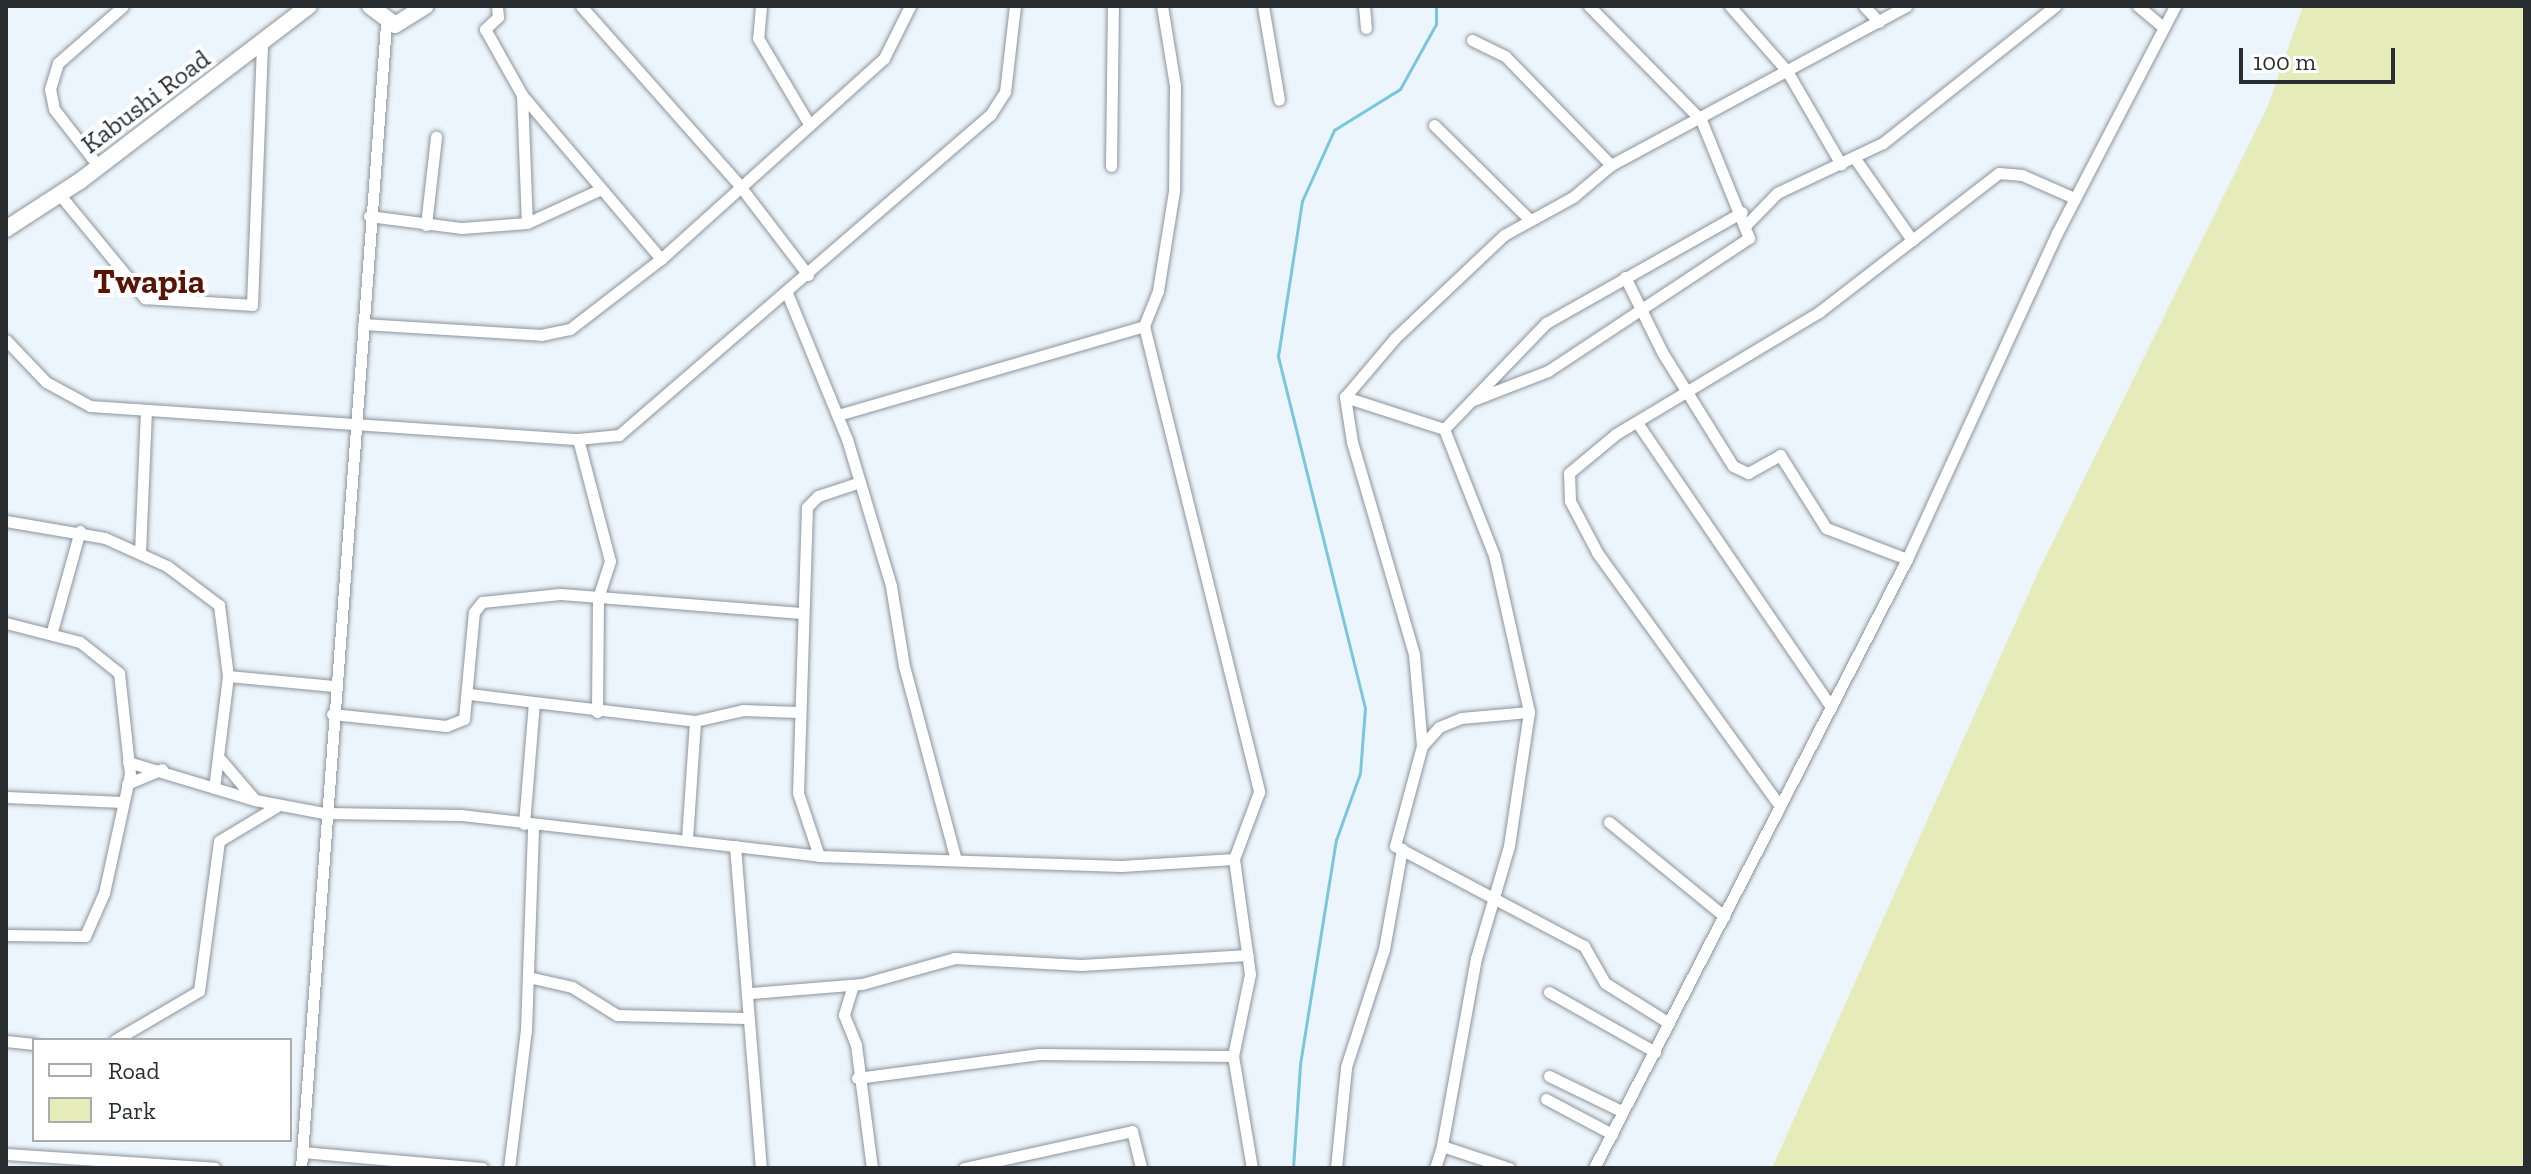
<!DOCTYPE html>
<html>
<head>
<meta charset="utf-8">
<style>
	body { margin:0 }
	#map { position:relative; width:2531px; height:1174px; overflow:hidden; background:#edf5fc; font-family:"Zilla Slab",serif }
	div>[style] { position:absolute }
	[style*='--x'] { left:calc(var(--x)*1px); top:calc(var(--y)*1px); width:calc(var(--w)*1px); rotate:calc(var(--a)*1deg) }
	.green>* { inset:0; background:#e6ebba }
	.stream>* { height:3px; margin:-1.5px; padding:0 1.5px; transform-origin:1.5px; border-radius:1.5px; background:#79c7dd }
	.roads { filter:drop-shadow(0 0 2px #8d949a) drop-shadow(0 0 2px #8d949a) }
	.street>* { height:11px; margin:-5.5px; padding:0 5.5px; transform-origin:5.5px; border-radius:5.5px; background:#fff }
	.secondary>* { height:16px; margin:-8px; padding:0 8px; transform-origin:8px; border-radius:8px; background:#fff }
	span { translate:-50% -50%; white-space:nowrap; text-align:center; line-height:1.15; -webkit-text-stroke:8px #fff; paint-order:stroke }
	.street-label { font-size:26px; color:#2a2d30 }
	.district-label { font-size:34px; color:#571506; font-weight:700 }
	.frame { position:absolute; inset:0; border:8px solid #2a2d30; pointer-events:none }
	.legend { position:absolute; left:32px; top:1038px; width:260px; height:104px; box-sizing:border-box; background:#fff; border:2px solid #aaabac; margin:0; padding:10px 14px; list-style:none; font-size:24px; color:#2a2d30 }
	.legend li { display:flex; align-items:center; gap:16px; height:40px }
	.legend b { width:40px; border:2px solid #aaabac }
	.scale { position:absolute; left:2239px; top:48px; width:156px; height:36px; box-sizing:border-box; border:4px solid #2a2d30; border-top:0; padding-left:10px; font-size:24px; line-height:28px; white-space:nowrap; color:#2a2d30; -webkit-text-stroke:6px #fff; paint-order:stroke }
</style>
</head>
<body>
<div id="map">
	<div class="green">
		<i style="clip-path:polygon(2303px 6px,2525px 6px,2525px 1168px,1772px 1168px,2039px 570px,2267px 108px)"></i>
	</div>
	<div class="stream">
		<i style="--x:1293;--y:1168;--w:104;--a:-86.1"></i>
		<i style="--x:1300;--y:1064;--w:227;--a:-80.9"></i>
		<i style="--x:1336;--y:840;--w:71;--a:-70.3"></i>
		<i style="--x:1360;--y:773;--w:65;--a:-85.6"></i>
		<i style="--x:1365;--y:708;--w:363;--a:-103.9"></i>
		<i style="--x:1278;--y:356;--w:157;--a:-81.2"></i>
		<i style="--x:1302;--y:201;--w:78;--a:-65.7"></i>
		<i style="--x:1334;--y:130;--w:78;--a:-31.8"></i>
		<i style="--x:1400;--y:89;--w:74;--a:-61"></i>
		<i style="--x:1436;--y:24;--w:18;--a:-90"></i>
	</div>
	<div class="roads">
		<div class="street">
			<i style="--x:497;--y:6;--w:11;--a:85"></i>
			<i style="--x:498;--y:17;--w:18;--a:137"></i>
			<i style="--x:485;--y:29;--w:76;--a:60.7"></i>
			<i style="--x:522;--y:95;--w:215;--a:49.7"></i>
			<i style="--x:581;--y:6;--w:240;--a:48.5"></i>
			<i style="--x:740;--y:186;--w:112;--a:52.6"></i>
			<i style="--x:761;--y:6;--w:32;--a:95"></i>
			<i style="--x:758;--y:38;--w:100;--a:59.3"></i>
			<i style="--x:1162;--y:6;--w:80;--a:80.7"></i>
			<i style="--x:1175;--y:85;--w:106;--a:90.5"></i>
			<i style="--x:1174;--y:191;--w:101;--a:99.1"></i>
			<i style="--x:1158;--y:291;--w:38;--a:112"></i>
			<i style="--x:1144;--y:326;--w:480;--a:76.1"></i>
			<i style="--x:1259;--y:792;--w:72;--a:110.5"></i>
			<i style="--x:1234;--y:859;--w:116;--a:82.1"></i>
			<i style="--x:1250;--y:974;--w:84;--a:101.7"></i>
			<i style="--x:1233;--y:1056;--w:114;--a:80.4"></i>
			<i style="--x:1263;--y:6;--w:95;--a:80.3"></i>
			<i style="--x:1364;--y:6;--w:22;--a:85"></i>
			<i style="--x:1730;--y:6;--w:86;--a:48.8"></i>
			<i style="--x:1787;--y:71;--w:108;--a:59.9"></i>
			<i style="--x:1864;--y:6;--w:22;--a:47"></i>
			<i style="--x:2138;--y:6;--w:33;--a:40"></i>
			<i style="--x:1472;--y:40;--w:37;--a:26"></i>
			<i style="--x:1505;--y:56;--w:152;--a:45.8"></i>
			<i style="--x:522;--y:95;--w:128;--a:87.8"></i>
			<i style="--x:1434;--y:125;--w:132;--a:44.7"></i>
			<i style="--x:1856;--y:160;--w:98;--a:55"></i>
			<i style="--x:1111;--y:166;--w:160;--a:-89.3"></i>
			<i style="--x:99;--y:167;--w:73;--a:-127.8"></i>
			<i style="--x:54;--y:109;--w:20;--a:-101"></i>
			<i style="--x:50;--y:89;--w:27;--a:-73"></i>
			<i style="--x:58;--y:63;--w:86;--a:-41.2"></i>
			<i style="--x:60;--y:195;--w:134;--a:50.5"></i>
			<i style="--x:145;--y:298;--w:107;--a:3.7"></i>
			<i style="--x:252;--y:305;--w:261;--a:-87.8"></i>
			<i style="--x:369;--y:216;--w:94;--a:7.4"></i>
			<i style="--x:462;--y:228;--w:65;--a:-4.4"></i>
			<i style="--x:527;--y:223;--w:81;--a:-24.7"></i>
			<i style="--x:1747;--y:224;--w:43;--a:-45.9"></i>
			<i style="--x:1777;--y:193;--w:117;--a:-25.3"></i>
			<i style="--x:1883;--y:143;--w:220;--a:-38.5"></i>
			<i style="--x:426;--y:225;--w:89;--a:-83.5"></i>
			<i style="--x:1625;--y:277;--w:84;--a:63.7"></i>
			<i style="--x:1662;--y:352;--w:134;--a:58.1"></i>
			<i style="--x:1733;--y:466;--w:17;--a:25"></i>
			<i style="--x:1748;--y:473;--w:37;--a:-29"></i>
			<i style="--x:1780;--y:455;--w:86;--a:57.8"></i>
			<i style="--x:1826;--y:528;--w:87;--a:20.9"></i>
			<i style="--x:787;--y:293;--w:158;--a:67.7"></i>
			<i style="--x:847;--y:439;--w:153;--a:73.3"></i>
			<i style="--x:891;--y:586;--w:81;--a:80.8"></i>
			<i style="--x:904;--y:666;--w:201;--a:75"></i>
			<i style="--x:363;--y:324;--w:178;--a:3.5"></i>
			<i style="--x:541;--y:335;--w:30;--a:-12"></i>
			<i style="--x:570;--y:329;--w:115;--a:-37.6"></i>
			<i style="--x:661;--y:259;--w:300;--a:-42"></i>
			<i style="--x:884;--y:58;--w:58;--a:-63.4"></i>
			<i style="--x:6;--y:340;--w:58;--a:46.4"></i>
			<i style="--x:46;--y:382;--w:50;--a:28.6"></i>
			<i style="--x:90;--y:406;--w:489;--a:3.9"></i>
			<i style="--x:578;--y:439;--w:41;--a:-5.6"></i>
			<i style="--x:619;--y:435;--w:490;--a:-40.8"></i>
			<i style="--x:990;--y:115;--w:27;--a:-57"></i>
			<i style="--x:1005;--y:92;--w:87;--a:-83.4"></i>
			<i style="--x:1345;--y:397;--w:104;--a:17.9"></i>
			<i style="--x:1444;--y:429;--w:136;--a:68.4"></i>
			<i style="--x:1494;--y:555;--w:161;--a:77.4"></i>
			<i style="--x:1529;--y:712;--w:135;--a:98.5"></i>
			<i style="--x:1509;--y:846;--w:117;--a:106.4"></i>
			<i style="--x:1476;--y:958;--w:191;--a:100.3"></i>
			<i style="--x:1473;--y:400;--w:80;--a:-21.1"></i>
			<i style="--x:1548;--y:371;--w:241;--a:-33.5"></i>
			<i style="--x:1749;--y:238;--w:127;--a:-112.1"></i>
			<i style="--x:1701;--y:120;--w:160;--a:-134.5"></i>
			<i style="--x:838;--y:415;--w:319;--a:-16.2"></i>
			<i style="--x:1638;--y:424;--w:338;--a:55.7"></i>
			<i style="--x:1444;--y:429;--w:147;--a:-46.1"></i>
			<i style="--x:1546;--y:323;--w:225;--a:-29.5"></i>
			<i style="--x:578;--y:439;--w:126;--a:75.3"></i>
			<i style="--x:610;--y:561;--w:38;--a:108"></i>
			<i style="--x:598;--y:597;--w:115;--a:90.5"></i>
			<i style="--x:6;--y:521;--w:100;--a:9.7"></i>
			<i style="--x:105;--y:538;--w:68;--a:24.3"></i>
			<i style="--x:167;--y:566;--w:65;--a:36.9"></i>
			<i style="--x:219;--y:605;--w:72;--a:82.8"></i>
			<i style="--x:228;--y:676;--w:113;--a:97.1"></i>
			<i style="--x:140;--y:553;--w:142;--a:-87.6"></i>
			<i style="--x:6;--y:623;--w:76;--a:14.4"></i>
			<i style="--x:80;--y:642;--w:50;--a:38.5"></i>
			<i style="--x:119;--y:673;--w:102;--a:83.8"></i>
			<i style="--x:130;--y:774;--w:122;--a:102.3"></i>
			<i style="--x:104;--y:893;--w:47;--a:113.8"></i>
			<i style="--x:85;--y:936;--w:79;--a:-179.3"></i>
			<i style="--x:52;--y:631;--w:104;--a:-74.4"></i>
			<i style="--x:228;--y:676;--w:106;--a:5.4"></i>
			<i style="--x:470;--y:694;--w:64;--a:7.1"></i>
			<i style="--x:332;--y:714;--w:115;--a:6"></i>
			<i style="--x:446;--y:726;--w:19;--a:-21"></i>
			<i style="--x:464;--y:719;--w:107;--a:-84.7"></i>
			<i style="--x:474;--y:612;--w:13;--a:-51"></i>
			<i style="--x:482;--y:602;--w:78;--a:-5.9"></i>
			<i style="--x:560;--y:594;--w:243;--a:4.5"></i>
			<i style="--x:1422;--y:746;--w:25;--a:-48"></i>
			<i style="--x:1439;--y:727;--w:24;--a:-22"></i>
			<i style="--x:1461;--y:718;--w:68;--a:-5"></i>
			<i style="--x:221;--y:760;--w:52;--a:49.6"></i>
			<i style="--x:128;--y:762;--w:133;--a:16.7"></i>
			<i style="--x:255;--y:800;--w:70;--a:10.7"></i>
			<i style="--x:324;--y:813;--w:137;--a:0.8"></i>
			<i style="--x:461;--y:815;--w:360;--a:6.5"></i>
			<i style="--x:819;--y:856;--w:302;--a:1.9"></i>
			<i style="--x:1121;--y:866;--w:113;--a:-3.5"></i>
			<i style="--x:127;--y:784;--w:38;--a:-23"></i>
			<i style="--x:6;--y:797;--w:117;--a:2.4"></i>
			<i style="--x:1777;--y:802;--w:308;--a:-125.8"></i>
			<i style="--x:1597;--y:552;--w:58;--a:-117.9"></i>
			<i style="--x:1570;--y:501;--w:28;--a:-92"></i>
			<i style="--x:1569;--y:473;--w:61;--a:-39.7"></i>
			<i style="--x:1616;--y:434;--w:237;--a:-31"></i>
			<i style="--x:1819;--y:312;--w:227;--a:-37.7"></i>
			<i style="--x:1999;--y:173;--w:23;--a:5"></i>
			<i style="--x:2022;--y:175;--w:57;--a:23.9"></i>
			<i style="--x:1609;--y:822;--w:149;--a:39.3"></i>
			<i style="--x:524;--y:824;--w:122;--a:-85.3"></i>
			<i style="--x:534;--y:702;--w:162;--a:6.7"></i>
			<i style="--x:695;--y:721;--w:49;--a:-12.9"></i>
			<i style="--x:743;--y:710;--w:54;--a:2.1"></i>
			<i style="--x:687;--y:839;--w:118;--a:-86.1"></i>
			<i style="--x:735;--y:846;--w:323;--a:85.4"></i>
			<i style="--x:819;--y:856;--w:66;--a:-108.4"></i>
			<i style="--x:798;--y:793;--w:286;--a:-88.2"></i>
			<i style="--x:807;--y:507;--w:16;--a:-45"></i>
			<i style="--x:818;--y:496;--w:44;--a:-18.4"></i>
			<i style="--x:528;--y:977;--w:45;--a:12.8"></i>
			<i style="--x:572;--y:987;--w:53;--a:31.9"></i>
			<i style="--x:617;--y:1015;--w:128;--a:1.3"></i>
			<i style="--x:853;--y:985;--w:31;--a:107"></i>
			<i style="--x:844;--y:1015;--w:32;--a:68"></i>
			<i style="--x:856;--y:1045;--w:124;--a:82.6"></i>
			<i style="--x:1549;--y:992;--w:122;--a:29.5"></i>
			<i style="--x:751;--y:993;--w:111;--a:-4.6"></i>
			<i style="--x:862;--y:984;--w:97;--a:-15.6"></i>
			<i style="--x:955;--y:958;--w:126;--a:3.2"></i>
			<i style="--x:1081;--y:965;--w:167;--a:-3.4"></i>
			<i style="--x:1669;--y:1023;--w:75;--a:-148"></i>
			<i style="--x:1605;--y:983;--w:43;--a:-119.6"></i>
			<i style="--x:1584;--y:946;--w:214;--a:-152.1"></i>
			<i style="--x:1395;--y:846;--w:104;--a:-74.9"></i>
			<i style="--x:1422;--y:746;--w:92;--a:-95"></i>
			<i style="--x:1414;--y:654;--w:221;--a:-106.3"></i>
			<i style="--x:1352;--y:442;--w:46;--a:-98.8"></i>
			<i style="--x:1345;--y:397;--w:77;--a:-49.7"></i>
			<i style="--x:1395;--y:338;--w:150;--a:-43.4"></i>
			<i style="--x:1504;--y:235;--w:79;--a:-28.8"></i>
			<i style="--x:1573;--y:197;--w:50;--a:-40.1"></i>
			<i style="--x:1611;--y:165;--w:335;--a:-28.3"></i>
			<i style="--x:115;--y:1040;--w:97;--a:-30.3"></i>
			<i style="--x:199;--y:991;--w:151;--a:-82.4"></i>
			<i style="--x:219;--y:841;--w:70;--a:-31"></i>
			<i style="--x:6;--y:1041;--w:28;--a:6"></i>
			<i style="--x:1549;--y:1076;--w:82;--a:25.9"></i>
			<i style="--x:857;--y:1078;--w:184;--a:-7.5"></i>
			<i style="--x:1039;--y:1054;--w:194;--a:0.6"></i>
			<i style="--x:1546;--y:1099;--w:75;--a:27.9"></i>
			<i style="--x:302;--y:1152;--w:181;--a:5.1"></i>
			<i style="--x:6;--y:1154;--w:209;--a:3.8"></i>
			<i style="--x:301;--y:1168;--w:1147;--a:-85.75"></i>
			<i style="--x:509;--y:1168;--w:139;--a:-83"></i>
			<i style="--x:526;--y:1030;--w:205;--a:-88"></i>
			<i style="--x:964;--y:1168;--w:172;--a:-12.4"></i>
			<i style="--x:1132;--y:1131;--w:38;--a:76"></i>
			<i style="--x:1336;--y:1168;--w:101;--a:-84.3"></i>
			<i style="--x:1346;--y:1067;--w:124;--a:-72.1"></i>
			<i style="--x:1384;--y:949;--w:102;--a:-79.8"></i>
			<i style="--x:1435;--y:1168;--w:23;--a:-72"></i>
			<i style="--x:1442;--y:1146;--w:71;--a:18.2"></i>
			<i style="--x:1594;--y:1168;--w:685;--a:-62.8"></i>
			<i style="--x:1907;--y:559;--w:359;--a:-65.3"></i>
			<i style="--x:2057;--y:233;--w:256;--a:-62.5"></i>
		</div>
		<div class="secondary">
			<i style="--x:370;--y:6;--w:31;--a:37"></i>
			<i style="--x:395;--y:25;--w:36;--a:-32"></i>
			<i style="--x:6;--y:229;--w:88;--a:-33"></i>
			<i style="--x:80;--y:181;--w:288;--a:-37.4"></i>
		</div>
	</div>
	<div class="street-label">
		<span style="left:146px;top:102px;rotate:-37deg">Kabushi Road</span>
	</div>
	<div class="district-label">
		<span style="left:149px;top:282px">Twapia</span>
	</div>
	<div class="frame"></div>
	<ul class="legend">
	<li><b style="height:10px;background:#fff"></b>Road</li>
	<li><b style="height:22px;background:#e6ebba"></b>Park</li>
	</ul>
	<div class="scale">100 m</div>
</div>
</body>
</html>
